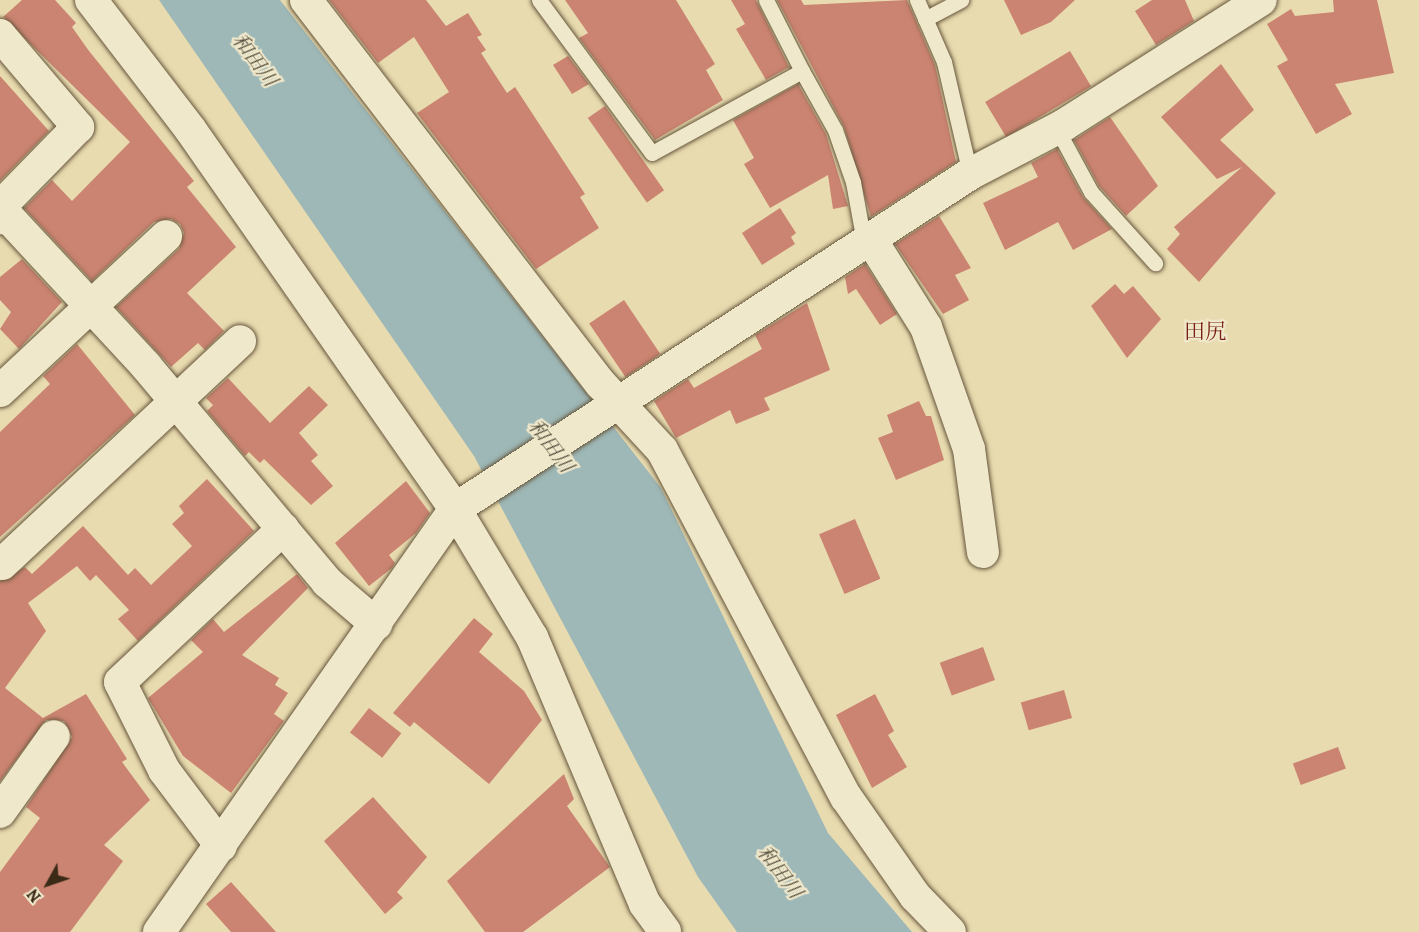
<!DOCTYPE html>
<html>
<head>
<meta charset="utf-8">
<style>
	body { margin:0 }
	#map { position:relative; width:1419px; height:932px; overflow:hidden; background:#e8dbaf; font-family:Alegreya,"Noto Serif JP",serif }
	div>[style] { position:absolute }
	[style*='--x'] { left:calc(var(--x)*1px); top:calc(var(--y)*1px); width:calc(var(--w)*1px); rotate:calc(var(--a)*1deg) }
	.water>* { inset:0; background:#9eb8b7 }
	.building>* { inset:0; background:#cb8471; transform-origin:0 0 }
	.roads { filter:drop-shadow(0 0 2px #66563c) drop-shadow(0 0 2px #66563c) }
	.lane>* { height:15px; margin:-7.5px; padding:0 7.5px; transform-origin:7.5px; border-radius:7.5px; background:#f0e8cb }
	.street>* { height:32px; margin:-16px; padding:0 16px; transform-origin:16px; border-radius:16px; background:#f0e8cb }
	span { translate:-50% -50%; white-space:nowrap; text-align:center; line-height:1.15; -webkit-text-stroke:4.5px #f0e8cb; paint-order:stroke }
	.water-label { font-size:20px; color:#544e3e; font-style:italic }
	.quarter-label { font-size:21px; color:#7a1f14 }
	.north { position:absolute; left:18px; top:854px; width:60px; height:60px; -webkit-text-stroke:4px #f0e8cb; paint-order:stroke; rotate:230deg; font-size:16px; font-weight:700; line-height:24px; text-align:center; color:#3b2a16 }
	.north::after { content:''; display:block; margin:auto; width:21px; height:27px; background:#3b2a16; clip-path:polygon(50% 0,100% 100%,50% 72%,0 100%) }
</style>
</head>
<body>
<div id="map">
	<div class="water">
		<i style="clip-path:polygon(159px 0,280px 0,661px 488px,828px 833px,912px 932px,737px 932px,698px 877px,474px 456px)"></i>
	</div>
	<div class="building">
		<i style="clip-path:polygon(22px 0,55px 0,76px 23px,72px 27px,89px 51px,194px 181px,187px 187px,236px 247px,187px 293px,224px 331px,205px 350px,198px 343px,171px 367px,116px 307px,179px 249px,184px 233px,180px 224px,171px 219px,154px 222px,92px 281px,24px 208px,52px 180px,72px 201px,130px 142px,3px 17px)"></i>
		<i style="clip-path:polygon(329px 0,426px 0,446px 26px,468px 13px,482px 35px,477px 37px,486px 50px,481px 53px,507px 93px,515px 87px,585px 194px,580px 197px,599px 228px,536px 269px,417px 113px,449px 92px,414px 37px,378px 63px)"></i>
		<i style="clip-path:polygon(565px 0,676px 0,715px 64px,706px 70px,723px 100px,655px 140px,579px 38px,588px 33px)"></i>
		<i style="clip-path:polygon(731px 0,756px 0,789px 67px,766px 80px,736px 29px,745px 24px)"></i>
		<i style="clip-path:polygon(777px 0,801px 0,804px 5px,907px 0,935px 65px,956px 162px,871px 217px,844px 127px)"></i>
		<i style="clip-path:polygon(1004px 0,1075px 0,1051px 22px,1021px 35px)"></i>
		<i style="clip-path:polygon(1152px 0,1185px 0,1194px 21px,1156px 45px,1135px 11px)"></i>
		<i style="clip-path:polygon(1333px 0,1377px 0,1394px 73px,1335px 84px,1352px 114px,1316px 134px,1277px 66px,1288px 60px,1267px 24px,1291px 9px,1295px 16px,1334px 12px)"></i>
		<i style="left:1070px;top:51px;width:41px;height:99px;rotate:59deg"></i>
		<i style="clip-path:polygon(568px 56px,589px 84px,572px 94px,553px 65px)"></i>
		<i style="clip-path:polygon(1221px 64px,1254px 110px,1220px 140px,1276px 193px,1199px 282px,1167px 249px,1180px 234px,1174px 227px,1242px 167px,1217px 179px,1161px 117px)"></i>
		<i style="clip-path:polygon(0 76px,49px 131px,0 181px)"></i>
		<i style="clip-path:polygon(798px 84px,826px 134px,848px 206px,833px 209px,828px 175px,770px 208px,744px 164px,754px 158px,733px 120px)"></i>
		<i style="left:605px;top:106px;width:103px;height:21px;rotate:55deg"></i>
		<i style="clip-path:polygon(1110px 117px,1158px 186px,1126px 216px,1099px 186px,1074px 140px)"></i>
		<i style="clip-path:polygon(1057px 149px,1083px 197px,1112px 229px,1073px 250px,1058px 222px,1005px 250px,983px 203px,1038px 177px,1031px 163px)"></i>
		<i style="clip-path:polygon(780px 208px,796px 233px,791px 237px,795px 244px,762px 265px,742px 233px)"></i>
		<i style="clip-path:polygon(939px 216px,971px 268px,955px 275px,969px 300px,943px 314px,895px 244px)"></i>
		<i style="clip-path:polygon(22px 259px,62px 302px,19px 349px,0 329px,11px 312px,0 300px,0 277px)"></i>
		<i style="clip-path:polygon(865px 264px,897px 314px,880px 325px,856px 289px,848px 294px,845px 277px)"></i>
		<i style="clip-path:polygon(1115px 284px,1124px 294px,1133px 286px,1161px 319px,1127px 358px,1091px 306px)"></i>
		<i style="left:624px;top:300px;width:65px;height:42px;rotate:56deg"></i>
		<i style="clip-path:polygon(807px 303px,830px 370px,764px 398px,770px 410px,736px 424px,730px 410px,676px 438px,654px 401px,688px 379px,694px 388px,762px 349px,755px 335px)"></i>
		<i style="clip-path:polygon(77px 344px,135px 415px,0 537px,0 432px,50px 384px,43px 376px)"></i>
		<i style="clip-path:polygon(228px 378px,270px 423px,309px 386px,328px 405px,299px 433px,318px 455px,311px 461px,333px 486px,311px 505px,264px 459px,260px 463px,249px 452px,245px 456px,207px 411px,213px 405px,206px 398px)"></i>
		<i style="clip-path:polygon(919px 401px,926px 416px,931px 416px,944px 460px,896px 480px,878px 438px,893px 432px,887px 415px)"></i>
		<i style="clip-path:polygon(207px 479px,254px 531px,138px 641px,118px 619px,129px 610px,96px 575px,90px 581px,77px 566px,28px 603px,46px 631px,5px 688px,43px 718px,86px 694px,127px 759px,122px 762px,150px 800px,104px 845px,123px 861px,70px 932px,0 932px,0 872px,40px 818px,26px 807px,72px 737px,64px 721px,46px 720px,0 781px,0 581px,25px 567px,32px 574px,83px 526px,128px 575px,135px 568px,151px 585px,192px 546px,172px 524px,184px 513px,179px 506px)"></i>
		<i style="clip-path:polygon(406px 481px,430px 513px,416px 533px,389px 555px,395px 563px,392px 568px,369px 586px,335px 543px)"></i>
		<i style="left:855px;top:519px;width:65px;height:39px;rotate:67deg"></i>
		<i style="clip-path:polygon(297px 574px,308px 588px,242px 655px,279px 678px,275px 685px,288px 693px,274px 714px,284px 721px,231px 793px,183px 756px,148px 698px,203px 652px,191px 640px,213px 619px,224px 632px)"></i>
		<i style="clip-path:polygon(474px 618px,493px 634px,479px 652px,524px 691px,542px 720px,489px 784px,414px 722px,410px 727px,393px 713px)"></i>
		<i style="left:983px;top:647px;width:35px;height:46px;rotate:70deg"></i>
		<i style="left:1064px;top:690px;width:29px;height:45px;rotate:74deg"></i>
		<i style="clip-path:polygon(875px 694px,894px 731px,888px 735px,907px 767px,872px 788px,836px 715px)"></i>
		<i style="left:369px;top:708px;width:41px;height:31px;rotate:38deg"></i>
		<i style="left:1338px;top:747px;width:23px;height:48px;rotate:70deg"></i>
		<i style="clip-path:polygon(564px 774px,574px 799px,567px 806px,610px 867px,523px 932px,485px 932px,447px 881px)"></i>
		<i style="clip-path:polygon(373px 797px,427px 857px,397px 892px,403px 898px,385px 914px,324px 841px)"></i>
		<i style="clip-path:polygon(231px 882px,276px 932px,231px 932px,206px 904px)"></i>
	</div>
	<div class="roads">
		<div class="lane">
			<i style="--x:539;--y:0;--w:190;--a:53.6"></i>
			<i style="--x:652;--y:153;--w:171;--a:-28.7"></i>
			<i style="--x:802;--y:71;--w:68;--a:60.8"></i>
			<i style="--x:835;--y:130;--w:55;--a:70.9"></i>
			<i style="--x:853;--y:182;--w:61;--a:79.6"></i>
			<i style="--x:766;--y:0;--w:80;--a:63.1"></i>
			<i style="--x:917;--y:0;--w:68;--a:66.5"></i>
			<i style="--x:944;--y:62;--w:115;--a:76.9"></i>
			<i style="--x:925;--y:19;--w:41;--a:-27.8"></i>
			<i style="--x:1057;--y:129;--w:72;--a:61.6"></i>
			<i style="--x:1091;--y:192;--w:96;--a:48"></i>
		</div>
		<div class="street">
			<i style="--x:91;--y:0;--w:163;--a:52.5"></i>
			<i style="--x:190;--y:129;--w:463;--a:55.1"></i>
			<i style="--x:455;--y:509;--w:149;--a:59"></i>
			<i style="--x:532;--y:637;--w:290;--a:67.1"></i>
			<i style="--x:645;--y:904;--w:34;--a:54"></i>
			<i style="--x:306;--y:0;--w:484;--a:52.5"></i>
			<i style="--x:601;--y:384;--w:90;--a:47.3"></i>
			<i style="--x:662;--y:450;--w:393;--a:62.1"></i>
			<i style="--x:846;--y:797;--w:121;--a:55.1"></i>
			<i style="--x:915;--y:896;--w:50;--a:45.8"></i>
			<i style="--x:0;--y:35;--w:121;--a:49.7"></i>
			<i style="--x:78;--y:127;--w:112;--a:134.3"></i>
			<i style="--x:0;--y:218;--w:10;--a:6"></i>
			<i style="--x:10;--y:219;--w:200;--a:47.2"></i>
			<i style="--x:146;--y:366;--w:282;--a:50"></i>
			<i style="--x:327;--y:582;--w:65;--a:40.6"></i>
			<i style="--x:870;--y:238;--w:105;--a:57.8"></i>
			<i style="--x:926;--y:327;--w:129;--a:70.6"></i>
			<i style="--x:969;--y:449;--w:104;--a:82.3"></i>
			<i style="--x:0;--y:391;--w:227;--a:-43"></i>
			<i style="--x:2;--y:564;--w:326;--a:-43.1"></i>
			<i style="--x:0;--y:812;--w:93;--a:-54.6"></i>
			<i style="--x:221;--y:846;--w:95;--a:-126.9"></i>
			<i style="--x:164;--y:770;--w:98;--a:-116.6"></i>
			<i style="--x:120;--y:682;--w:224;--a:-43.2"></i>
			<i style="--x:159;--y:932;--w:516;--a:-55.02"></i>
			<i style="--x:455;--y:509;--w:614;--a:-33.04"></i>
			<i style="--x:970;--y:174;--w:106;--a:-27.5"></i>
			<i style="--x:1064;--y:125;--w:233;--a:-32.4"></i>
		</div>
	</div>
	<div class="water-label">
		<span style="left:255px;top:60px;rotate:53deg">和田川</span>
		<span style="left:551px;top:446px;rotate:53deg">和田川</span>
		<span style="left:780px;top:872px;rotate:53deg">和田川</span>
	</div>
	<div class="quarter-label">
		<span style="left:1205px;top:331px">田尻</span>
	</div>
	<div class="north">N</div>
</div>
</body>
</html>
